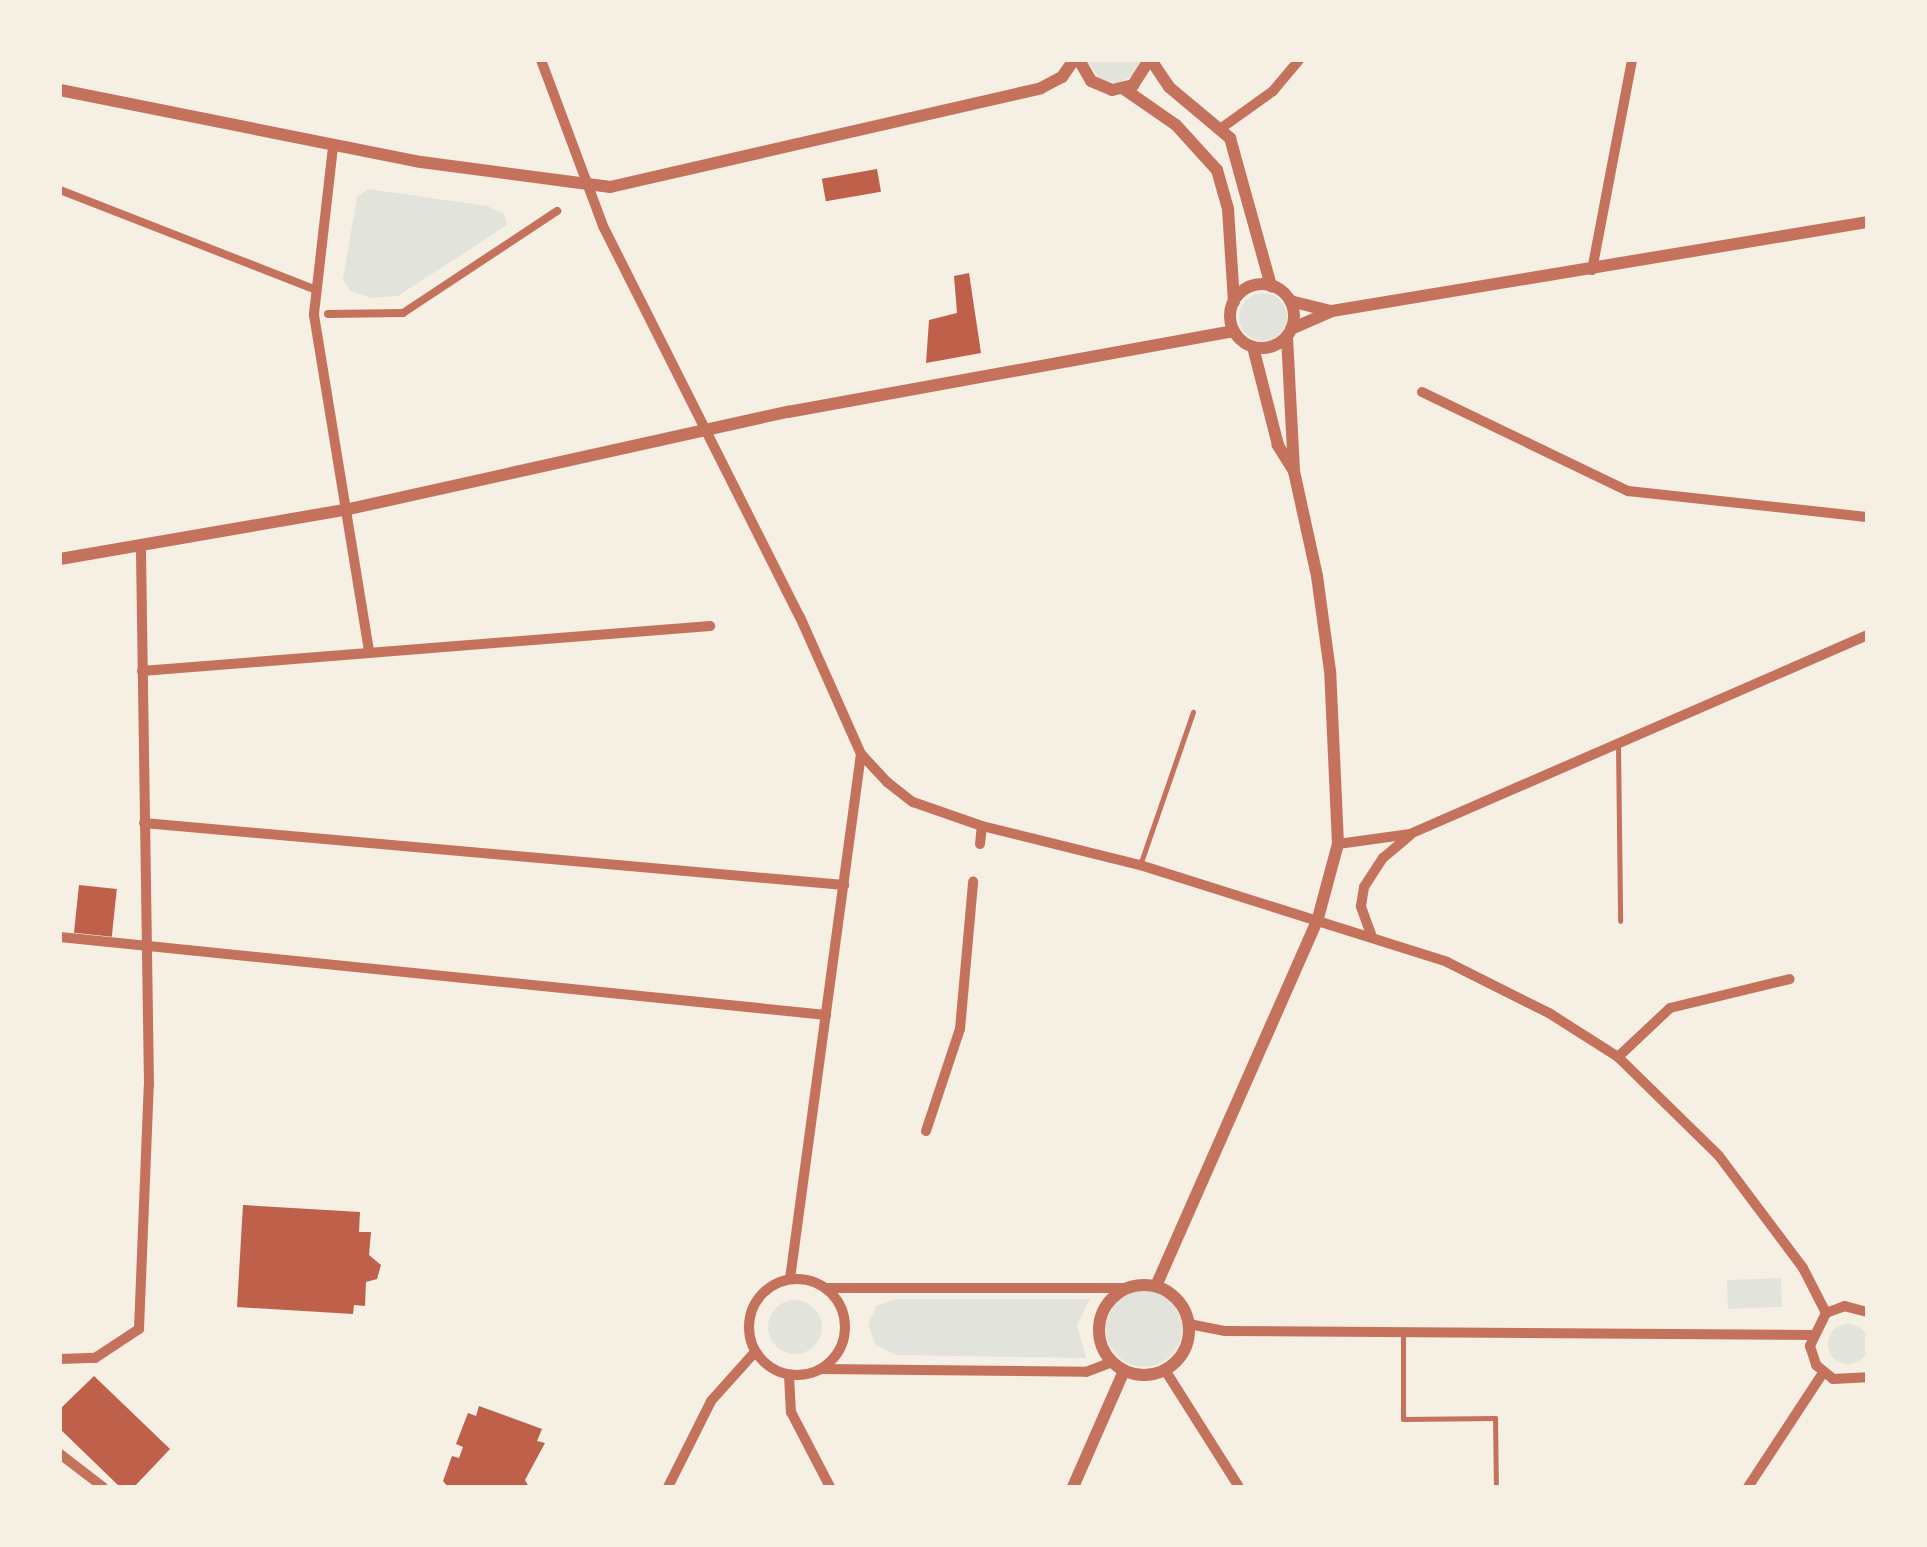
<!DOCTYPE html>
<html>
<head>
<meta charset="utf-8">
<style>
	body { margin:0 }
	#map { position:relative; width:1927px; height:1547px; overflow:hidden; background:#f6efe4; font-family:"Alegreya Sans",sans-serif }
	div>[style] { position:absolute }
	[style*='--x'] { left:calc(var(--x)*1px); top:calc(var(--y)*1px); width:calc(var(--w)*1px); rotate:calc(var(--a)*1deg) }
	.green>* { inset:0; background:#e2e4dc; transform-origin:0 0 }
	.round { border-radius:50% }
	.building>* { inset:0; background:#bf614a; transform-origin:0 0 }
	.service>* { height:5px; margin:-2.5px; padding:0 2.5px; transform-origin:2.5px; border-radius:2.5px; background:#c5725c }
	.pedestrian>* { height:8px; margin:-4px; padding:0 4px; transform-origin:4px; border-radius:4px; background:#c5725c }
	.minor>* { height:10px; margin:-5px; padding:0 5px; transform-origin:5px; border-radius:5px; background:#c5725c }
	.minor>.ring { margin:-5px; padding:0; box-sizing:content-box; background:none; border:10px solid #c5725c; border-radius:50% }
	.tertiary>* { height:12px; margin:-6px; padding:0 6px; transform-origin:6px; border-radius:6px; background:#c5725c }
	.tertiary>.ring { margin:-6px; padding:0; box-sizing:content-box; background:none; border:12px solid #c5725c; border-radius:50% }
	span { translate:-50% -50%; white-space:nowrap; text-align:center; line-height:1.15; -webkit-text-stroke:9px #f6efe4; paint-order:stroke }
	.frame { position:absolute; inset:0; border:62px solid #f6efe4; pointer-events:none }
</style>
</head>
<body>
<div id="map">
	<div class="green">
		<i style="clip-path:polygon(1087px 60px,1143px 60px,1135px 75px,1118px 83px,1100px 80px)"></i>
		<i style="clip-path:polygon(368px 189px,487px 206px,504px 214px,507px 225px,398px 296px,371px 298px,350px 291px,343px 279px,357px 197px)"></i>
		<i class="round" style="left:1239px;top:293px;width:48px;height:48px"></i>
		<i style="left:1781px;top:1278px;width:29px;height:54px;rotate:88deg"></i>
		<i class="round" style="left:1106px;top:1291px;width:76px;height:76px"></i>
		<i style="clip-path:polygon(896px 1299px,1090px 1299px,1077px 1325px,1086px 1358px,896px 1355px,876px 1345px,868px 1325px,876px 1306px)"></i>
		<i class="round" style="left:768px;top:1300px;width:54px;height:54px"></i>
		<i class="round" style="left:1828px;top:1324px;width:40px;height:40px"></i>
	</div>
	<div class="building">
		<i style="left:877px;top:169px;width:23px;height:56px;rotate:80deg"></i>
		<i style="clip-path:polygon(969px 273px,981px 353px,926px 363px,929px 320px,957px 313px,954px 276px)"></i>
		<i style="left:79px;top:885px;width:38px;height:48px;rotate:6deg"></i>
		<i style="clip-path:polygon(243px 1205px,360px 1212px,359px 1232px,371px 1232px,369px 1255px,381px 1265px,377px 1279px,366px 1282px,365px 1306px,354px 1305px,353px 1314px,237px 1307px)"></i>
		<i style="clip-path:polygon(94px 1376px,170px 1449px,134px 1487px,120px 1487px,60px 1429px,60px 1409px)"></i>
		<i style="clip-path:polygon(479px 1406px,542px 1429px,537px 1441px,545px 1443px,525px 1480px,529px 1487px,448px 1487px,443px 1481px,452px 1456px,459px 1458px,463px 1447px,456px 1444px,468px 1413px,476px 1416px)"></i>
	</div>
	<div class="service">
		<i style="--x:1618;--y:745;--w:176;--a:89.3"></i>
		<i style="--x:1140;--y:865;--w:162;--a:-70.9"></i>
		<i style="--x:1403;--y:1334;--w:85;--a:90"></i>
		<i style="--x:1403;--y:1419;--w:92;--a:-0.6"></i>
		<i style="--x:1495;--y:1418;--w:69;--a:89.2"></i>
	</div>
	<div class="pedestrian">
		<i style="--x:60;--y:190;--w:273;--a:21.3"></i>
		<i style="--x:328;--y:314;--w:75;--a:-0.8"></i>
		<i style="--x:403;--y:313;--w:185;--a:-33.5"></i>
	</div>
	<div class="minor">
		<i style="--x:541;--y:60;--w:177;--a:69.5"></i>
		<i style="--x:603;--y:226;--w:438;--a:63.3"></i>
		<i style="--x:800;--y:617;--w:150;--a:66"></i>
		<i style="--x:861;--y:754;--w:38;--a:47"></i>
		<i style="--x:887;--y:782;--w:33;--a:38"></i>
		<i style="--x:913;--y:802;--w:73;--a:19.2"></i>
		<i style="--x:982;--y:826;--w:163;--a:13.9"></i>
		<i style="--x:1140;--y:865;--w:322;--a:17.5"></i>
		<i style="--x:1447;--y:962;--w:114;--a:26.6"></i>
		<i style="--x:1549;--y:1013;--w:82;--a:32.5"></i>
		<i style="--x:1618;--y:1057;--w:141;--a:44.4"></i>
		<i style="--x:1719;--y:1156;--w:140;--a:53.1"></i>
		<i style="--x:1803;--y:1268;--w:51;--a:62.9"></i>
		<i style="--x:1220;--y:129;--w:65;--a:-35.6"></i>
		<i style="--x:1273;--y:91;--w:40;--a:-50"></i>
		<i style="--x:333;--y:147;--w:169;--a:96.5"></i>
		<i style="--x:314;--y:315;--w:339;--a:80.7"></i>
		<i style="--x:1592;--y:270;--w:214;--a:-79.2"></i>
		<i style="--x:1422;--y:392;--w:229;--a:25.7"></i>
		<i style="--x:1628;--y:491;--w:240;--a:6.2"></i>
		<i style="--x:142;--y:671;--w:570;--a:-4.53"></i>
		<i style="--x:144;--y:823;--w:703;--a:5.06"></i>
		<i style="--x:980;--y:844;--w:18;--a:-84"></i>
		<i style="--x:1338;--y:844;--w:73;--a:-7.9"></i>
		<i style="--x:1410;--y:834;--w:498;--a:-23.5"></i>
		<i style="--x:60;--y:937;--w:770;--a:5.81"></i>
		<i style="--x:1372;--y:937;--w:33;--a:-110"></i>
		<i style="--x:1361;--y:906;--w:19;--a:-81"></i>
		<i style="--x:1364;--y:887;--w:35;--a:-57"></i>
		<i style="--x:1383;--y:858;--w:35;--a:-40"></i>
		<i style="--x:1618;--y:1057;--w:71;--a:-43.3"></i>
		<i style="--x:1670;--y:1008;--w:123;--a:-13.6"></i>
		<i style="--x:926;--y:1131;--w:108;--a:-71.6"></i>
		<i style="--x:960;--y:1029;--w:148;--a:-84.9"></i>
		<i style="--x:790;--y:1279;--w:530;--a:-82.3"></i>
		<i class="ring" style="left:749px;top:1279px;width:86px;height:86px"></i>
		<i style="--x:825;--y:1288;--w:302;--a:0"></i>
		<i style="--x:1867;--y:1312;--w:23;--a:-165"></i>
		<i style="--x:1845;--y:1306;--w:20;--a:160"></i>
		<i style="--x:1826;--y:1313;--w:37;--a:116"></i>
		<i style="--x:1810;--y:1346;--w:20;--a:72"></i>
		<i style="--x:1816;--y:1365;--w:22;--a:39"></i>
		<i style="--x:1833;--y:1379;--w:34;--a:-3"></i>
		<i style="--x:1189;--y:1324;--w:37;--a:11"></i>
		<i style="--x:1225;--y:1331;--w:586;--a:0.39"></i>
		<i style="--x:60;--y:1359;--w:35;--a:-2"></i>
		<i style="--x:95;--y:1358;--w:53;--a:-33.4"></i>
		<i style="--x:139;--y:1329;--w:244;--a:-87.7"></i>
		<i style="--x:149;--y:1085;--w:536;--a:-90.86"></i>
		<i style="--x:821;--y:1369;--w:265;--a:0.6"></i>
		<i style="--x:1086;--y:1372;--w:28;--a:-21"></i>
		<i style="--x:1165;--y:1370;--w:138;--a:57.7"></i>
		<i style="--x:789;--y:1375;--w:37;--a:87"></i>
		<i style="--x:791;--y:1412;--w:85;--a:62.5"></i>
		<i style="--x:60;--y:1454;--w:54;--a:37.5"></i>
		<i style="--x:668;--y:1487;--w:96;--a:-63.4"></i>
		<i style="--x:711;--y:1401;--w:66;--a:-48.1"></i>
		<i style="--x:1748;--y:1487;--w:136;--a:-56.7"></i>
	</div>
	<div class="tertiary">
		<i style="--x:1079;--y:60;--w:24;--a:60"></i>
		<i style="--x:1091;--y:81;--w:23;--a:23"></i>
		<i style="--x:1112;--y:90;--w:22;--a:-13"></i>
		<i style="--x:1133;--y:85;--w:30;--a:-57"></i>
		<i style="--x:1151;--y:60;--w:32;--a:56"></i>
		<i style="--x:1169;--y:87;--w:80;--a:39.9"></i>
		<i style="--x:1230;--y:138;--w:154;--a:74.5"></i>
		<i style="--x:1124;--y:89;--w:63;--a:34.7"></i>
		<i style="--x:1176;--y:125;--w:61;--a:47.7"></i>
		<i style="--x:1217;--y:170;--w:41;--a:74.2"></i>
		<i style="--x:1228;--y:209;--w:93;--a:86.3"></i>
		<i style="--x:60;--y:90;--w:368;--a:11.3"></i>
		<i style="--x:421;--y:162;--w:191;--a:7.5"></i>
		<i style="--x:610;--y:187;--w:442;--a:-12.9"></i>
		<i style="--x:1041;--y:88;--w:24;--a:-28"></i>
		<i style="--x:1062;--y:77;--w:21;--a:-55"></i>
		<i class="ring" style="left:1230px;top:284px;width:52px;height:52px"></i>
		<i style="--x:1290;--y:301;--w:41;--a:14"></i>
		<i style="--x:1291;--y:329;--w:45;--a:-23.7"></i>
		<i style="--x:1332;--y:311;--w:542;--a:-9.44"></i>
		<i style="--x:1287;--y:337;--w:134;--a:87"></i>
		<i style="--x:60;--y:559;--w:293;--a:-9.8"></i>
		<i style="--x:349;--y:509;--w:450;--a:-12.5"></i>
		<i style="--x:788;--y:412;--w:453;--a:-10.3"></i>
		<i class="ring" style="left:1099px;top:1285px;width:78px;height:78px"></i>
		<i style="--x:1156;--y:1286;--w:402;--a:-66.2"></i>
		<i style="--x:1318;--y:918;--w:77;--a:-74.9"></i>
		<i style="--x:1338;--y:844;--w:173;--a:-92.6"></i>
		<i style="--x:1330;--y:671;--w:96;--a:-97.8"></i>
		<i style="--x:1317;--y:576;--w:107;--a:-102.4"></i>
		<i style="--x:1294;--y:471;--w:31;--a:-122"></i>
		<i style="--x:1278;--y:445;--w:101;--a:-104.3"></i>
		<i style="--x:1073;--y:1487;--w:127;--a:-66.3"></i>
	</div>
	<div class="frame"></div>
</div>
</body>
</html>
